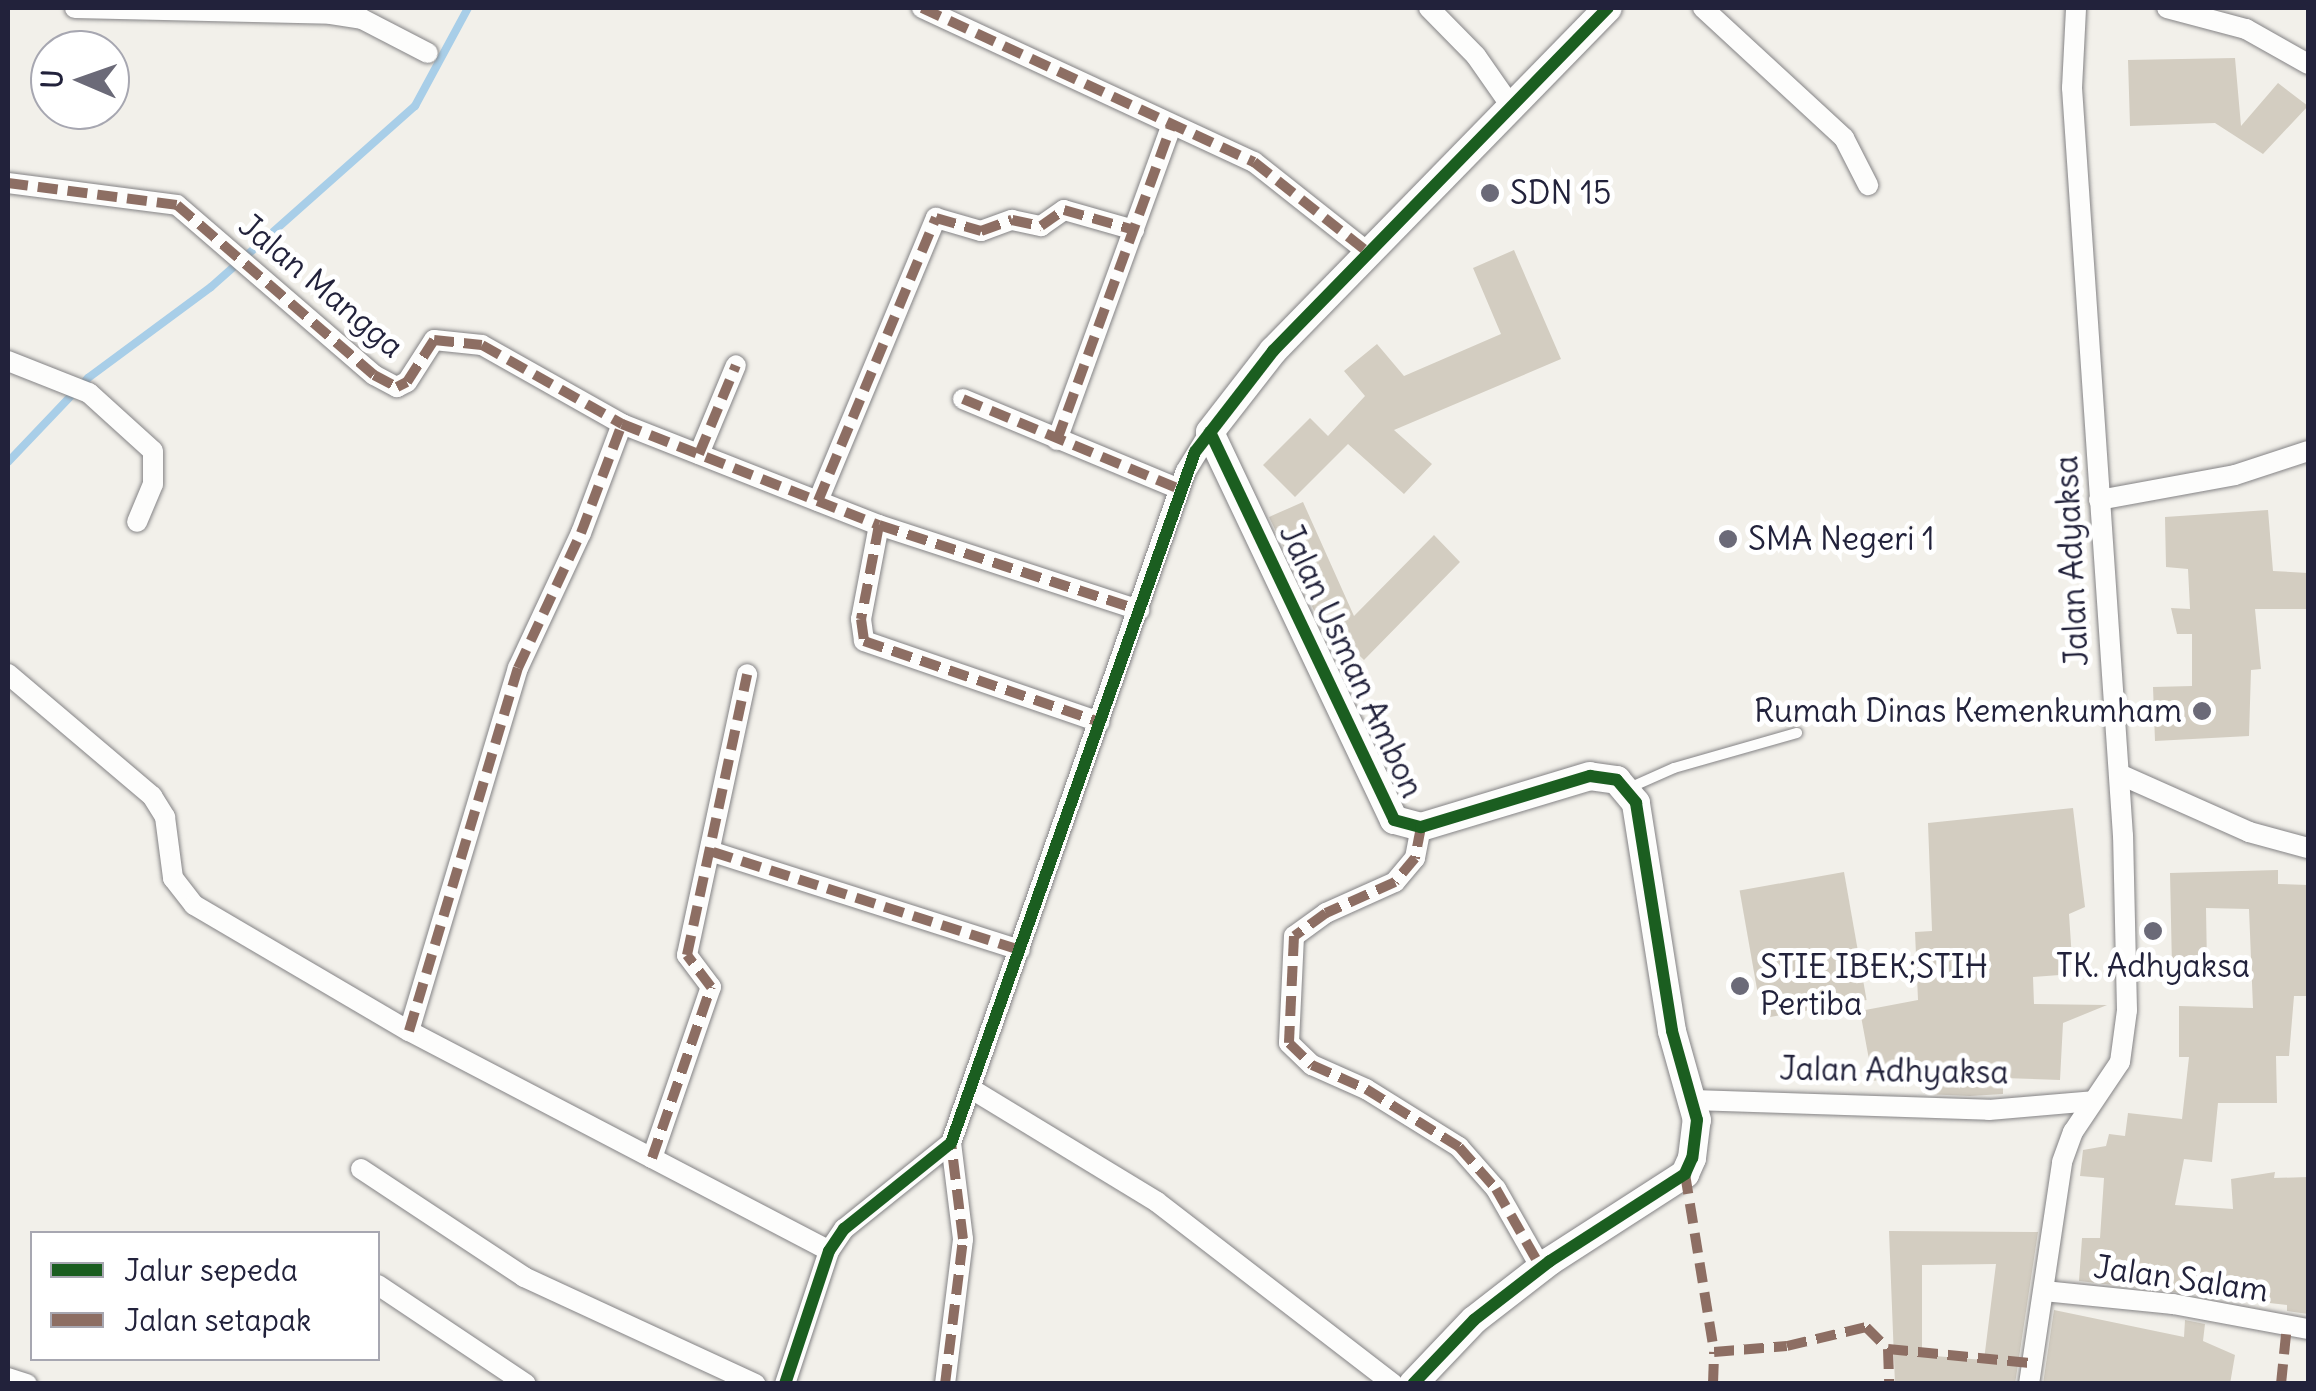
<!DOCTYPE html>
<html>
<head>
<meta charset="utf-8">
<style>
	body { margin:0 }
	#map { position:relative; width:2316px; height:1391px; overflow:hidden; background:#f2f0ea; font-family:Delius,sans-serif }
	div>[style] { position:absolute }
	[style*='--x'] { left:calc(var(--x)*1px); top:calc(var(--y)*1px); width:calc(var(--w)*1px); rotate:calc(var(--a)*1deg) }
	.stream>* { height:8px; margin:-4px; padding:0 4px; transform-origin:4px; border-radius:4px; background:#a8cee8 }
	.building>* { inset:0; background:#d3cdc1; transform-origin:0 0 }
	.roads { filter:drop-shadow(0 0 2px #848385) drop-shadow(0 0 2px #848385) }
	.lane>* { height:10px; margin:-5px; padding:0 5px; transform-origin:5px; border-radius:5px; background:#fdfdfc }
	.street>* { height:20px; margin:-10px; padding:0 10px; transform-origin:10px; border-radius:10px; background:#fdfdfc }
	.secondary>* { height:28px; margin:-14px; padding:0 14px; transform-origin:14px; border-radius:14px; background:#fdfdfc }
	.quiet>* { height:10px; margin-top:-5px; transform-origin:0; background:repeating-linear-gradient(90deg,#8d6e63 0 20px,transparent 0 30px) }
	.cycleway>* { height:12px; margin:-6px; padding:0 6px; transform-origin:6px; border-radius:6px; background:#1b5e20 }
	.dots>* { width:28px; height:28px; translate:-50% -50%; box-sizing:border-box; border:5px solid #fff; border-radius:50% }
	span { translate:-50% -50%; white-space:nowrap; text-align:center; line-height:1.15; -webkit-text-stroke:10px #fff; paint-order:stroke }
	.poi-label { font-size:32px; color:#22223b }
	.left { translate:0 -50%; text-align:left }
	.right { translate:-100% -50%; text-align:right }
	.street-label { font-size:32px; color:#22223b }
	.frame { position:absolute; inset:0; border:10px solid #22223b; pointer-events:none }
	.legend { position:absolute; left:30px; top:1231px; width:350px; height:130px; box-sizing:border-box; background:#fff; border:2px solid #a7a7b1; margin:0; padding:12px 18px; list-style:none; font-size:30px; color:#22223b }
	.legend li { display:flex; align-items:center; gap:20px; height:50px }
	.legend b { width:50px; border:2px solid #a7a7b1 }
	.north { position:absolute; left:30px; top:30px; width:100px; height:100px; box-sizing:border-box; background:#fff; border:2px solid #a7a7b1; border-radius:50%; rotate:272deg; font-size:28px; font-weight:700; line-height:40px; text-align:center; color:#22223b }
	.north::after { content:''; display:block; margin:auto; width:35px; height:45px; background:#6b6a78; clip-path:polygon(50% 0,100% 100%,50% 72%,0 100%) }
</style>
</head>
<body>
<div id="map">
	<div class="stream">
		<i style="--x:8;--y:462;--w:116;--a:-46.4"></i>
		<i style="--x:88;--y:378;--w:153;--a:-36.5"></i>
		<i style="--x:211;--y:287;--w:273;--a:-41.6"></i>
		<i style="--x:415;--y:106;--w:111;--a:-61.6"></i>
	</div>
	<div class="building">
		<i style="clip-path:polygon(2235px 58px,2241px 126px,2278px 83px,2308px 106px,2263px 154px,2215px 123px,2130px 126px,2128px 60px)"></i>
		<i style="clip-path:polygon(1514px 250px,1561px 359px,1394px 430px,1432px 464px,1404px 494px,1348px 444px,1295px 497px,1263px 465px,1310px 418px,1328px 436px,1365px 396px,1344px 371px,1377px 344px,1404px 376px,1501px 334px,1473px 268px)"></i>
		<i style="clip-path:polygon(1303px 502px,1354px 616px,1434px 535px,1460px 562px,1364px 660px,1327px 624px,1322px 627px,1269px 517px)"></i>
		<i style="clip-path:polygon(2268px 510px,2273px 571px,2308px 573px,2308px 609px,2255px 609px,2261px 669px,2251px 670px,2249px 736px,2155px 741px,2153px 687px,2192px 686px,2192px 634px,2177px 634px,2171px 608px,2190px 609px,2188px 569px,2166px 567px,2165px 517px)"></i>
		<i style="clip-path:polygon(2073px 808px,2085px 907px,2069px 914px,2073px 974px,2033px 977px,2034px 1004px,2107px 1005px,2063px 1023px,2060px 1080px,2003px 1078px,2003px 1094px,1970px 1096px,1924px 1094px,1923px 1073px,1873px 1081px,1860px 1011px,1918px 1000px,1915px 932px,1932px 931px,1928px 823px)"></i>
		<i style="clip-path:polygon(2278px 870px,2278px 884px,2308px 885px,2308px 996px,2294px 996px,2289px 1056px,2276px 1056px,2277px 1103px,2218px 1103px,2212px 1162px,2184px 1159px,2175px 1205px,2233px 1209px,2231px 1179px,2275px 1172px,2274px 1178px,2308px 1177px,2308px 1314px,2287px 1311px,2287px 1305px,2079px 1281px,2082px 1238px,2100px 1238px,2104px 1178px,2080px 1176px,2083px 1150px,2106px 1146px,2109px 1134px,2125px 1136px,2128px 1113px,2182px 1119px,2189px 1057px,2179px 1057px,2179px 1006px,2253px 1008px,2249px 909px,2206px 908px,2207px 966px,2172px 968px,2170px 873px)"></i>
		<i style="left:1844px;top:872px;width:130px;height:106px;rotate:80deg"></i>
		<i style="clip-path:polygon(evenodd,1889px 1231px,2038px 1232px,2015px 1384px,1895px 1384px,1889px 1231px,1996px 1264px,1984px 1360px,1922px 1355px,1922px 1265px,1996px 1264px)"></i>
		<i style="clip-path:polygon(2054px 1310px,2184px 1337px,2185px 1320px,2205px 1324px,2203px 1341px,2235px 1355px,2230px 1384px,2043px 1384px)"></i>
	</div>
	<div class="roads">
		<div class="lane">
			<i style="--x:1629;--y:788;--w:49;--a:-24"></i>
			<i style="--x:1674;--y:768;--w:128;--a:-15.9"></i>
		</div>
		<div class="street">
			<i style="--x:75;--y:8;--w:256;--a:1.3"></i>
			<i style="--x:331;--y:14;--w:31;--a:9"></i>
			<i style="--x:362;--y:19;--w:74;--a:27.3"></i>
			<i style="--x:922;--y:8;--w:366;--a:24.9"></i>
			<i style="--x:1254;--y:162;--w:148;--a:38.4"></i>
			<i style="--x:1429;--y:8;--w:67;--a:45.6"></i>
			<i style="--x:1476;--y:56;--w:65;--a:55.1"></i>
			<i style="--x:1703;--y:8;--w:192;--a:42.7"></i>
			<i style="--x:1844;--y:138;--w:53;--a:62.9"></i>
			<i style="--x:2167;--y:8;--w:82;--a:14.9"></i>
			<i style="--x:2246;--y:29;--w:71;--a:29.4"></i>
			<i style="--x:8;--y:183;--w:170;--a:7.4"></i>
			<i style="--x:177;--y:205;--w:260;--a:40.8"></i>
			<i style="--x:374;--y:375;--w:26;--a:28"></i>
			<i style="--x:397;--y:387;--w:11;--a:-27"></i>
			<i style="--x:407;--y:382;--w:50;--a:-57.3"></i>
			<i style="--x:434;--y:340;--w:48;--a:5.9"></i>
			<i style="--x:482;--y:345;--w:161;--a:29.4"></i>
			<i style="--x:622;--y:424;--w:276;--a:21.5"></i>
			<i style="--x:879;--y:525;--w:274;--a:18.1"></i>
			<i style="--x:8;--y:361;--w:87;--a:21.6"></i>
			<i style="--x:89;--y:393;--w:86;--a:42.2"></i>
			<i style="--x:153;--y:451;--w:33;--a:90"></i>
			<i style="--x:153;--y:484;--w:41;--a:112.8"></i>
			<i style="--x:963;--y:399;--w:234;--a:22.6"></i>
			<i style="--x:1057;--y:440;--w:333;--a:-70"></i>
			<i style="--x:699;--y:454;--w:96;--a:-67.4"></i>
			<i style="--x:2099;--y:500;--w:138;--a:-10.4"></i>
			<i style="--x:2235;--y:475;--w:77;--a:-18.2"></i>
			<i style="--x:818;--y:501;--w:307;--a:-67.4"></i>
			<i style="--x:936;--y:218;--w:47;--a:16.1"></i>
			<i style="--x:981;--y:231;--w:33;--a:-20"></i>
			<i style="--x:1012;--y:220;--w:30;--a:12"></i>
			<i style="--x:1041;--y:226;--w:28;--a:-35"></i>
			<i style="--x:1064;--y:210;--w:73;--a:15.9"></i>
			<i style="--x:879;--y:525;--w:96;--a:100.8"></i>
			<i style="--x:861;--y:619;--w:22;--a:82"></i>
			<i style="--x:864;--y:641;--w:249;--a:19"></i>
			<i style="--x:8;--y:674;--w:189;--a:40.3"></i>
			<i style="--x:152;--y:796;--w:25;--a:58"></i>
			<i style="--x:165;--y:817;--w:62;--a:82.5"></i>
			<i style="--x:173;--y:878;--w:34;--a:52"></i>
			<i style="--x:194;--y:905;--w:249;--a:30.4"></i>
			<i style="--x:409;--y:1031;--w:474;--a:27.6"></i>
			<i style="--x:2119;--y:774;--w:142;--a:24"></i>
			<i style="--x:2249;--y:832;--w:61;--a:15.2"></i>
			<i style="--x:1421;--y:827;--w:32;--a:101"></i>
			<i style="--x:1415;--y:858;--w:31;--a:130"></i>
			<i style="--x:1395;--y:882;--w:76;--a:155.8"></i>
			<i style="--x:1326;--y:913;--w:39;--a:144"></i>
			<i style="--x:1294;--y:936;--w:107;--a:92.7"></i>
			<i style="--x:1289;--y:1043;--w:32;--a:44"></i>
			<i style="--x:1312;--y:1065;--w:59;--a:24"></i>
			<i style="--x:1366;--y:1089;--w:110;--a:31.9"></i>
			<i style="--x:1459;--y:1147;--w:56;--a:48.6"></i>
			<i style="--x:1496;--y:1189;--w:91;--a:60.3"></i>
			<i style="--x:713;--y:852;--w:322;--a:17.7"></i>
			<i style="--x:409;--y:1031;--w:379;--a:-73.3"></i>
			<i style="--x:518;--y:668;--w:149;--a:-65"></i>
			<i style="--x:581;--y:533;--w:116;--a:-69.4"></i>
			<i style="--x:973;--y:1090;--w:215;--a:31.3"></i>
			<i style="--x:1157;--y:1202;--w:298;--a:37.6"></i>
			<i style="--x:1693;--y:1100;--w:296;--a:1.9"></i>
			<i style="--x:1989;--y:1110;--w:104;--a:-4.9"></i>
			<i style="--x:652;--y:1158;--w:181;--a:-71"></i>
			<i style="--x:711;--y:987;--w:40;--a:-127"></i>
			<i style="--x:687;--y:955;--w:287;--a:-77.9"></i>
			<i style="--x:361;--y:1169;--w:196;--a:33.5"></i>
			<i style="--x:524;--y:1277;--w:255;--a:24.8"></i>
			<i style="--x:378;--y:1285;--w:178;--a:33.8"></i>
			<i style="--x:2044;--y:1291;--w:130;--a:5.8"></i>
			<i style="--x:2173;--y:1304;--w:137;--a:10.5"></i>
			<i style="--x:8;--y:1378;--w:20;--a:18"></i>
			<i style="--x:785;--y:1384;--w:140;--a:-71.7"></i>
			<i style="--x:829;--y:1251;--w:27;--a:-56"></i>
			<i style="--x:844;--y:1229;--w:137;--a:-38.8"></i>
			<i style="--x:951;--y:1143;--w:712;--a:-70.73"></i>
			<i style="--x:1186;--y:471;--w:46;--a:-58.4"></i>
			<i style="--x:945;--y:1384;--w:146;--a:-82.9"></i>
			<i style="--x:963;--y:1239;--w:97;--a:-97.1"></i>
			<i style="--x:2029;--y:1384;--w:224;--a:-81.5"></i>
			<i style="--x:2062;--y:1162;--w:32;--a:-70"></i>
			<i style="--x:2073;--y:1132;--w:84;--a:-56.1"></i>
			<i style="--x:2120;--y:1062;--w:52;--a:-82.3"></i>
			<i style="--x:2127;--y:1010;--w:174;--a:-91.3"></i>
			<i style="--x:2123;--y:836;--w:750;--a:-93.9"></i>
			<i style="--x:2072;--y:88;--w:80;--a:-87.1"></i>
		</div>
		<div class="secondary">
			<i style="--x:1413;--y:1384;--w:88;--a:-46.4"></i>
			<i style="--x:1474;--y:1320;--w:96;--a:-37.8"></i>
			<i style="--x:1550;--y:1261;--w:161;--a:-32.8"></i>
			<i style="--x:1685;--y:1174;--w:17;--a:-66"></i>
			<i style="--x:1692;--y:1158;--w:38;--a:-83"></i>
			<i style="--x:1697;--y:1120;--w:92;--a:-105.7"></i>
			<i style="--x:1672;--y:1031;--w:231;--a:-99"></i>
			<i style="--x:1636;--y:803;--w:30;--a:-130"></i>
			<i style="--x:1617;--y:780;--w:27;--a:-172"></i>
			<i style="--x:1590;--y:776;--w:177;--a:163.2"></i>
			<i style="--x:1421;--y:827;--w:28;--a:-165"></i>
			<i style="--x:1394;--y:820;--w:429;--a:-115.4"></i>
			<i style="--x:1210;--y:432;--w:103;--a:-52.1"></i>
			<i style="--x:1273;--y:351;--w:479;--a:-45.7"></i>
		</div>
	</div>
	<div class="quiet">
		<i style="--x:922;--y:8;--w:366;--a:24.9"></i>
		<i style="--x:1254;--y:162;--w:148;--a:38.4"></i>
		<i style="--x:8;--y:183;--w:170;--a:7.4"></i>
		<i style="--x:177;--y:205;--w:260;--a:40.8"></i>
		<i style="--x:374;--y:375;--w:26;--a:28"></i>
		<i style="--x:397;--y:387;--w:11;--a:-27"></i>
		<i style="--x:407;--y:382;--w:50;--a:-57.3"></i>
		<i style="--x:434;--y:340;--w:48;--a:5.9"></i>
		<i style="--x:482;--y:345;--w:161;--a:29.4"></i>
		<i style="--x:622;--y:424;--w:276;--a:21.5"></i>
		<i style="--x:879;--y:525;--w:274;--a:18.1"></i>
		<i style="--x:963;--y:399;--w:234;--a:22.6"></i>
		<i style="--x:1057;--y:440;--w:333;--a:-70"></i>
		<i style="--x:699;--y:454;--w:96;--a:-67.4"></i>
		<i style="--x:818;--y:501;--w:307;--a:-67.4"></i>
		<i style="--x:936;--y:218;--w:47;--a:16.1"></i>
		<i style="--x:981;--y:231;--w:33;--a:-20"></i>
		<i style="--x:1012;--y:220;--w:30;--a:12"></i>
		<i style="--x:1041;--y:226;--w:28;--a:-35"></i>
		<i style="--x:1064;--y:210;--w:73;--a:15.9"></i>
		<i style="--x:879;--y:525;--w:96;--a:100.8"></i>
		<i style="--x:861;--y:619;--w:22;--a:82"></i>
		<i style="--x:864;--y:641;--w:249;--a:19"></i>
		<i style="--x:1421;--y:827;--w:32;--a:101"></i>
		<i style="--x:1415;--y:858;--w:31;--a:130"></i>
		<i style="--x:1395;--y:882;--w:76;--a:155.8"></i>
		<i style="--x:1326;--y:913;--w:39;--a:144"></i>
		<i style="--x:1294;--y:936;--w:107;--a:92.7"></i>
		<i style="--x:1289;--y:1043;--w:32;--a:44"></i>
		<i style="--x:1312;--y:1065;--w:59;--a:24"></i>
		<i style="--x:1366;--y:1089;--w:110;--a:31.9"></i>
		<i style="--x:1459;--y:1147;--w:56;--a:48.6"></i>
		<i style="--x:1496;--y:1189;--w:91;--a:60.3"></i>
		<i style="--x:713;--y:852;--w:322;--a:17.7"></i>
		<i style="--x:409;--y:1031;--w:379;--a:-73.3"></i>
		<i style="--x:518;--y:668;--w:149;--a:-65"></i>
		<i style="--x:581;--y:533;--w:116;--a:-69.4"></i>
		<i style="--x:652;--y:1158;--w:181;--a:-71"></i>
		<i style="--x:711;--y:987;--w:40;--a:-127"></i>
		<i style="--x:687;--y:955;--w:287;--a:-77.9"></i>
		<i style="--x:1685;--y:1174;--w:180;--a:80.7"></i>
		<i style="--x:1714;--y:1352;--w:73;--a:-4.7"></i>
		<i style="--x:1787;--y:1346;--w:81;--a:-13.5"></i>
		<i style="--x:1866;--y:1327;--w:31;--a:45"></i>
		<i style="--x:1888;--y:1349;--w:35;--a:88"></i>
		<i style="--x:1888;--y:1349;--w:145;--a:5.6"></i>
		<i style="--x:945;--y:1384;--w:146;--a:-82.9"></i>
		<i style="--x:963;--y:1239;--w:97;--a:-97.1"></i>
		<i style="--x:1713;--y:1384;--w:32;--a:-88"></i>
		<i style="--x:2281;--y:1384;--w:59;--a:-84.2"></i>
	</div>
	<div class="cycleway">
		<i style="--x:1210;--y:432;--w:429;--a:64.6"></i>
		<i style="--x:1394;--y:820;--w:28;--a:15"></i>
		<i style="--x:1421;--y:827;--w:177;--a:-16.8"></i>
		<i style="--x:1590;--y:776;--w:27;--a:8"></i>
		<i style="--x:1617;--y:780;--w:30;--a:50"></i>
		<i style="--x:1636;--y:803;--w:231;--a:81"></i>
		<i style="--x:1672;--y:1031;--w:92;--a:74.3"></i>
		<i style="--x:1697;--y:1120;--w:38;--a:97"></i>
		<i style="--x:1692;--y:1158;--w:17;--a:114"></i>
		<i style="--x:1685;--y:1174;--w:161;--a:147.2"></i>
		<i style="--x:1550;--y:1261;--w:96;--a:142.2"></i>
		<i style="--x:1474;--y:1320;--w:88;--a:133.6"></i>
		<i style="--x:785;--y:1384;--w:140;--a:-71.7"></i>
		<i style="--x:829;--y:1251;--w:27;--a:-56"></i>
		<i style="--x:844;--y:1229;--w:137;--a:-38.8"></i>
		<i style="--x:951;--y:1143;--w:733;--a:-70.55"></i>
		<i style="--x:1195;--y:452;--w:128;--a:-52.3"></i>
		<i style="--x:1273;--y:351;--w:479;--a:-45.7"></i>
	</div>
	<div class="dots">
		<i style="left:1490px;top:193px;background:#6b6a78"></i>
		<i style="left:1728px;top:539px;background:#6b6a78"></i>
		<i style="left:2202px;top:711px;background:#6b6a78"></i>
		<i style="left:2153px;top:931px;background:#6b6a78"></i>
		<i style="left:1740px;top:986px;background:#6b6a78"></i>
	</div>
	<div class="poi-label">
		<span class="left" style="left:1510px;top:193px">SDN 15</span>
		<span class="left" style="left:1748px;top:539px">SMA Negeri 1</span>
		<span class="right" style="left:2182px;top:711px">Rumah Dinas Kemenkumham</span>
		<span style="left:2153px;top:966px">TK. Adhyaksa</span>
		<span class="left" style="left:1760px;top:986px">STIE IBEK;STIH<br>Pertiba</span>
	</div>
	<div class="street-label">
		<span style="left:321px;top:286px;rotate:40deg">Jalan Mangga</span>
		<span style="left:2072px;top:561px;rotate:-93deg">Jalan Adyaksa</span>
		<span style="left:1351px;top:661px;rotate:65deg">Jalan Usman Ambon</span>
		<span style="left:1894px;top:1071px;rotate:1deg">Jalan Adhyaksa</span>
		<span style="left:2181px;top:1279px;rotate:8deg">Jalan Salam</span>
	</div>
	<div class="frame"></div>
	<ul class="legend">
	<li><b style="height:12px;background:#1b5e20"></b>Jalur sepeda</li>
	<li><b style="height:12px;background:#8d6e63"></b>Jalan setapak</li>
	</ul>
	<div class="north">U</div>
</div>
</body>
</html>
